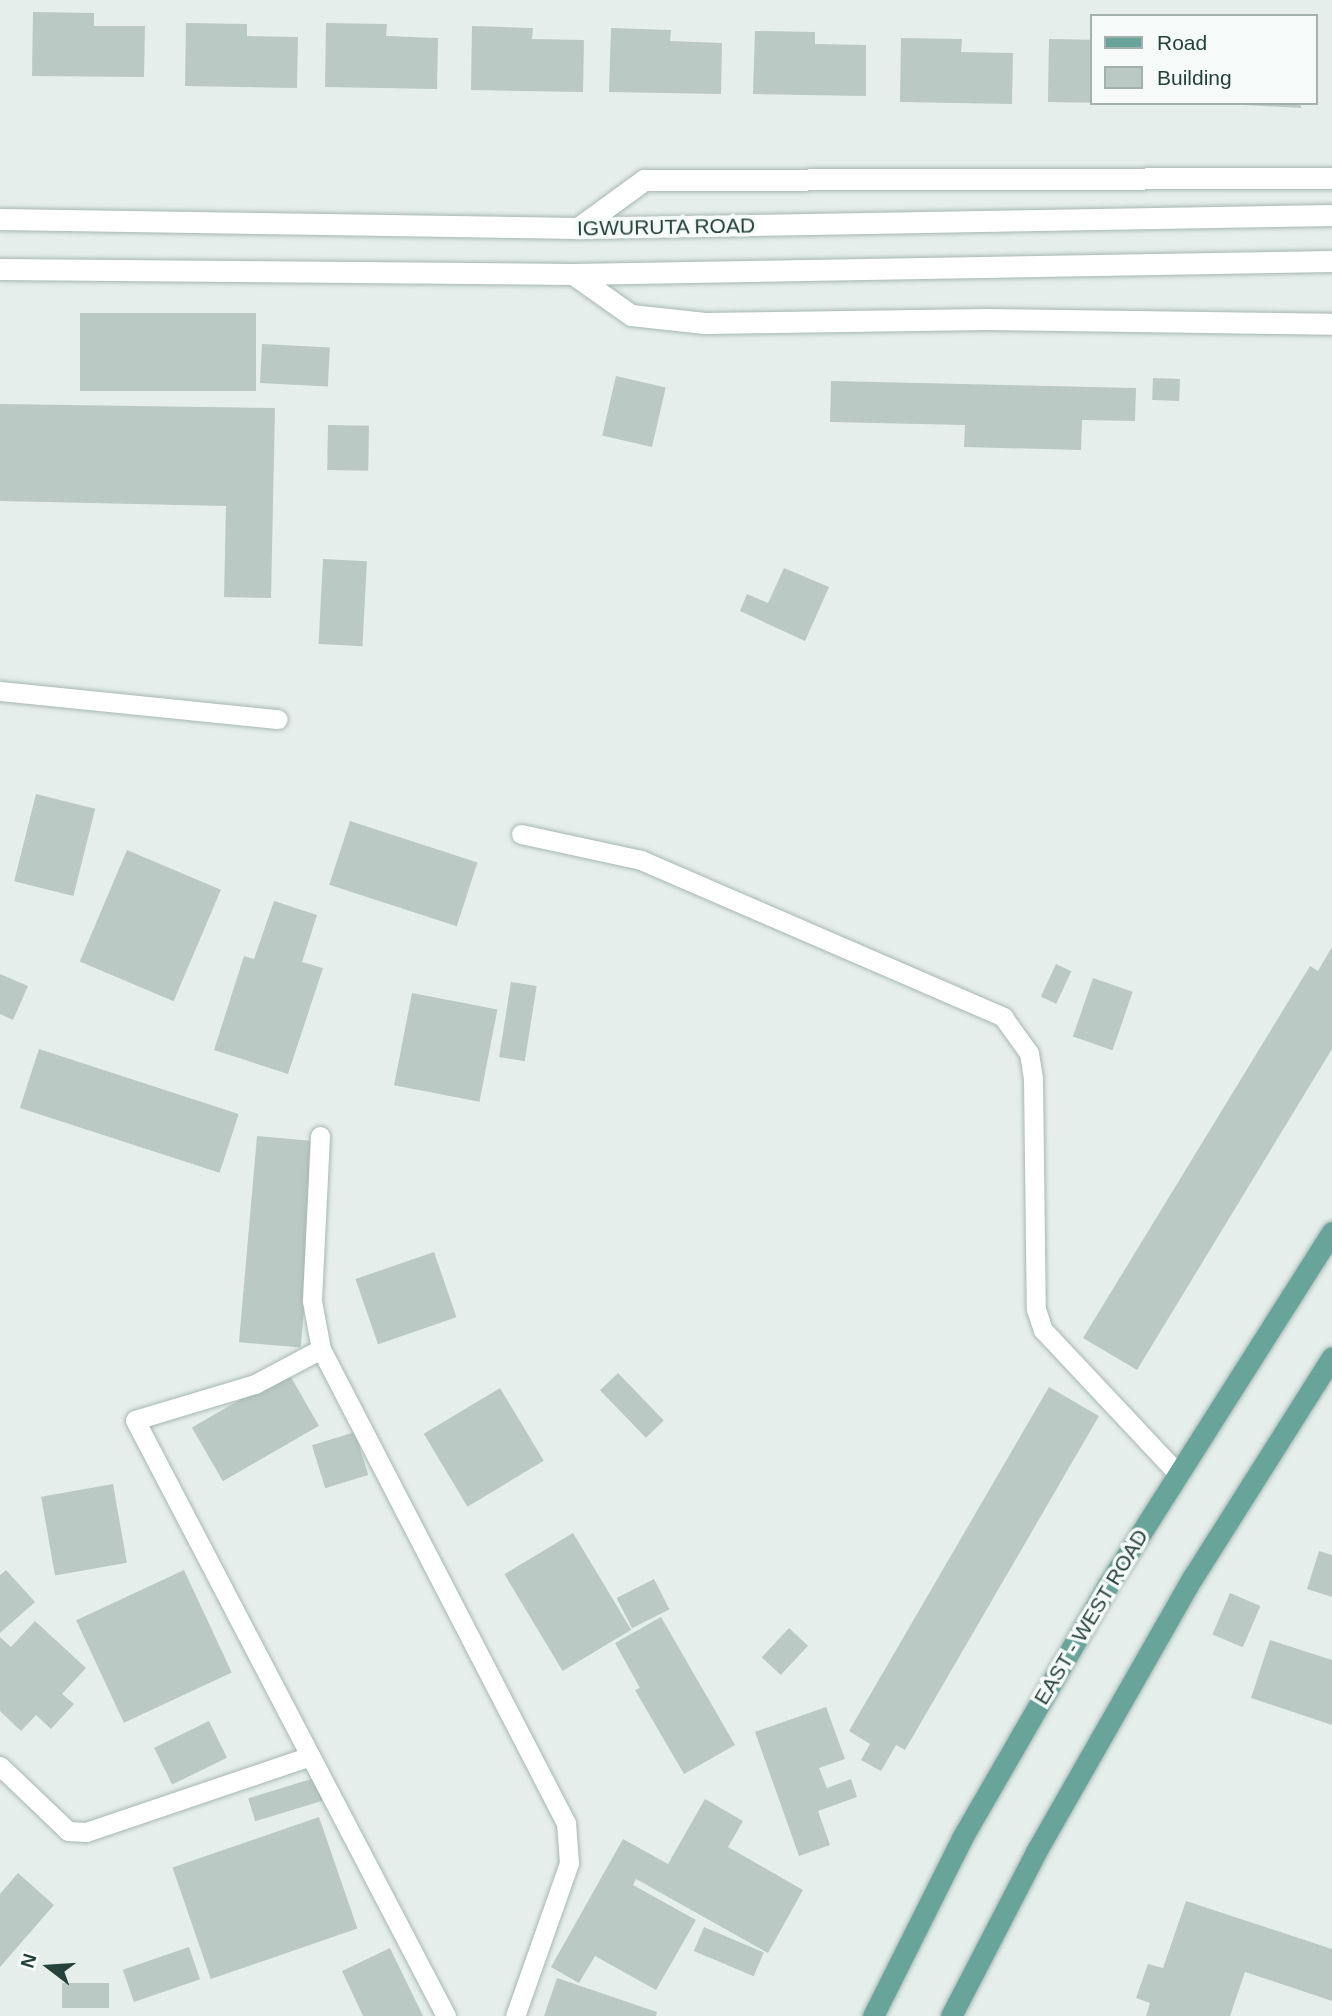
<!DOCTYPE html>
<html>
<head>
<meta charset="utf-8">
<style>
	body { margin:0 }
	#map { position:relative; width:1332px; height:2016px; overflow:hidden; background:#e5eeeb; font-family:Arial,sans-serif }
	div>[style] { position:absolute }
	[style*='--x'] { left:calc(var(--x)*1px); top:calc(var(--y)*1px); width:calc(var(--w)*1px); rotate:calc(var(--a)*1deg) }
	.building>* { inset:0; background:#bac9c4; transform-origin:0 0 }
	.roads { filter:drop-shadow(0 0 2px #a7b7b3) drop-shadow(0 0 2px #a7b7b3) }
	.service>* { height:19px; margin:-9.5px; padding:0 9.5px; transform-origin:9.5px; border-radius:9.5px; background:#fff }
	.tertiary>* { height:21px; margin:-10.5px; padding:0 10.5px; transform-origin:10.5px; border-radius:10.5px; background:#fff }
	.secondary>* { height:21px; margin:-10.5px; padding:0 10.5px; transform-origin:10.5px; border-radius:10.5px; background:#fff }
	.primary>* { height:21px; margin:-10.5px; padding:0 10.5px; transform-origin:10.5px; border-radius:10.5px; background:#69a49a }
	span { translate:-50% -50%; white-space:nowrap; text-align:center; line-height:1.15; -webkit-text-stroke:7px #f6fbf9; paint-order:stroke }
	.street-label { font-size:21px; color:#24413c }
	.legend { position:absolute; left:1090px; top:14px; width:228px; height:91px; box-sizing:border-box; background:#f6fbf9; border:2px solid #a2b1ad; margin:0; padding:9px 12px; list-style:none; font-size:21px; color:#24413c }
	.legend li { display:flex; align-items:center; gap:14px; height:35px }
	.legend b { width:35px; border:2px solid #a2b1ad }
	.north { position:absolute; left:14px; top:1932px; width:70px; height:70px; -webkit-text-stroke:5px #f6fbf9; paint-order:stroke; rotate:287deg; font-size:19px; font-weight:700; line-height:28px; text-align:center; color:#24413c }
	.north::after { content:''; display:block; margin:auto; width:24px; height:32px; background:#24413c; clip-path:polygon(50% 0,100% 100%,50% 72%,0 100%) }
</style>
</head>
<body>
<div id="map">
	<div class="building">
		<i style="clip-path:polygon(33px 12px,94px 13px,94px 26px,145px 26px,144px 77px,32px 76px)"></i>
		<i style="clip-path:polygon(186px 23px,247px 24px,247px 36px,298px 37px,297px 88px,185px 86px)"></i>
		<i style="clip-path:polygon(326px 23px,387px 24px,386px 36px,438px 38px,437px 89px,325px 87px)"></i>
		<i style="clip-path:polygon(472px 26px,533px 28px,532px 39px,584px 40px,583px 92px,471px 90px)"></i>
		<i style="clip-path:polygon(611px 28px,671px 30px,670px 41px,722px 43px,721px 94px,609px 92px)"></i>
		<i style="clip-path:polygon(755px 31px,815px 32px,815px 44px,866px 45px,866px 96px,753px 94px)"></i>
		<i style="clip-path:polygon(901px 38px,962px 39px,961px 52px,1013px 53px,1012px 104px,900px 102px)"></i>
		<i style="left:1049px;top:39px;width:43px;height:63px;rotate:1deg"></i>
		<i style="clip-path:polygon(1207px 103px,1301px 103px,1301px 108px)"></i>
		<i style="left:256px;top:313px;width:78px;height:176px;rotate:90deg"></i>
		<i style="left:262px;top:344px;width:68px;height:39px;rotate:3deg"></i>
		<i style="left:616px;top:376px;width:51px;height:61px;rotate:13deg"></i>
		<i style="left:1153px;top:378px;width:27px;height:22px;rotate:2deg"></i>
		<i style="clip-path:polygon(831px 381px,1136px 388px,1135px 421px,1082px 420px,1081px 450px,964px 447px,965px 425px,830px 422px)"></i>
		<i style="clip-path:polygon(0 404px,275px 408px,271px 598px,224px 597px,226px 506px,0 501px)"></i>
		<i style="left:328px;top:425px;width:41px;height:45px;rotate:1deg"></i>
		<i style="left:323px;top:559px;width:44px;height:85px;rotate:3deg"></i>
		<i style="clip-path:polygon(784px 568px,829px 587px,805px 641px,740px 611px,747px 594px,768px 603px)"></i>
		<i style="left:36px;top:794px;width:61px;height:90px;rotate:14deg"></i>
		<i style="left:350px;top:821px;width:134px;height:67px;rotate:18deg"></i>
		<i style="left:127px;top:850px;width:102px;height:121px;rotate:23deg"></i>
		<i style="clip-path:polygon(274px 901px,317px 915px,302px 962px,323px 968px,288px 1074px,214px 1050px,244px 956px,254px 959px)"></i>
		<i style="clip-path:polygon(1332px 947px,1332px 1049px,1137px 1370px,1083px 1338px,1310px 966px,1318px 971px)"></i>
		<i style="left:1056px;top:964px;width:17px;height:36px;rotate:25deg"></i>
		<i style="clip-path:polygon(0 974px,28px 986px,13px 1020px,0 1014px)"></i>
		<i style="left:1093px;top:978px;width:42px;height:62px;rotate:19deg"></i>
		<i style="left:511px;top:982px;width:26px;height:76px;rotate:9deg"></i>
		<i style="left:412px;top:993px;width:87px;height:94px;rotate:11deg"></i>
		<i style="left:39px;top:1049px;width:210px;height:62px;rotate:18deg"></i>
		<i style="left:257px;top:1136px;width:62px;height:207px;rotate:5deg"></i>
		<i style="left:434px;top:1252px;width:69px;height:83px;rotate:71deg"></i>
		<i style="left:288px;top:1372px;width:62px;height:111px;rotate:60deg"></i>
		<i style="left:618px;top:1373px;width:66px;height:25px;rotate:46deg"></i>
		<i style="clip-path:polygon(1049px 1387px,1099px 1416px,905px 1750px,896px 1745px,881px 1771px,861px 1760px,870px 1744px,849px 1731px)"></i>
		<i style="left:500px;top:1388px;width:85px;height:89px;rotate:59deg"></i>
		<i style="left:355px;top:1432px;width:45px;height:45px;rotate:73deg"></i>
		<i style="left:113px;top:1484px;width:80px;height:73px;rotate:80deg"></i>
		<i style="left:573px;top:1533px;width:113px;height:80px;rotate:59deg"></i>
		<i style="clip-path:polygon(1319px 1551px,1332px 1555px,1332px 1597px,1307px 1589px)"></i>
		<i style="clip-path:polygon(6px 1570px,35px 1602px,0 1633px,0 1575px)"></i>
		<i style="left:184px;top:1570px;width:113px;height:119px;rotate:65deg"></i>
		<i style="left:654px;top:1579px;width:34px;height:42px;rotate:63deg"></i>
		<i style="left:1230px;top:1593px;width:33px;height:45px;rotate:23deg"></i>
		<i style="clip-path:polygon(661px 1617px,735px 1745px,684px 1774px,635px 1690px,640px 1688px,615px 1643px)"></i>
		<i style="clip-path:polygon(35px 1621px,86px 1668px,62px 1694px,74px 1704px,51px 1729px,36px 1715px,21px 1731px,0 1711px,0 1637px,11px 1647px)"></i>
		<i style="left:789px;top:1628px;width:26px;height:40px;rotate:43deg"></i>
		<i style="clip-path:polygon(1270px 1640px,1332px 1660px,1332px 1725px,1251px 1698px)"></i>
		<i style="clip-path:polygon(826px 1707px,845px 1759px,819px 1768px,827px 1788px,851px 1779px,857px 1797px,818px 1811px,830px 1845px,799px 1856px,755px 1732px)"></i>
		<i style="left:209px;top:1721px;width:41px;height:61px;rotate:64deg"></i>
		<i style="left:318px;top:1777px;width:24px;height:73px;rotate:73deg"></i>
		<i style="clip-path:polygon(705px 1799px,743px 1821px,728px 1847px,803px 1890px,768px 1953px,636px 1879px,633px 1885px,696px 1920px,656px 1990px,595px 1956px,579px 1983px,551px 1967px,623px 1839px,668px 1864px)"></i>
		<i style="left:319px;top:1817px;width:118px;height:155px;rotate:71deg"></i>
		<i style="clip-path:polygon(18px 1873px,54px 1905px,0 1967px,0 1894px)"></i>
		<i style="clip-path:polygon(1186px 1901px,1332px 1949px,1332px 2001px,1245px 1972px,1230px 2016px,1146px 2016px,1150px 2003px,1136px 1998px,1148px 1964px,1163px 1968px)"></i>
		<i style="left:704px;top:1927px;width:65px;height:26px;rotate:23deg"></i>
		<i style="left:189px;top:1947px;width:34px;height:70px;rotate:71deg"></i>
		<i style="clip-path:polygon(390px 1948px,423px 2016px,363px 2016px,342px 1971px)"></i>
		<i style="clip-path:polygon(557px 1978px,657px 2012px,656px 2016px,544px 2016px)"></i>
		<i style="left:109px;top:1983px;width:25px;height:47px;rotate:90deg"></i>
	</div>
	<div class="roads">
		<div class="service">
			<i style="--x:0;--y:691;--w:279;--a:5.8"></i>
			<i style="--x:521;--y:834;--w:123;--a:12.2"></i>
			<i style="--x:641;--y:860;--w:395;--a:23.4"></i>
			<i style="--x:1003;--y:1017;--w:44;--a:54.2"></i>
			<i style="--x:1029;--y:1053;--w:26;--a:81"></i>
			<i style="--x:1033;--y:1079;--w:230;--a:89.3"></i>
			<i style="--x:1036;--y:1309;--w:22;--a:72"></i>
			<i style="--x:1043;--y:1330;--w:197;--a:46.8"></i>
			<i style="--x:320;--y:1136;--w:165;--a:92.8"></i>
			<i style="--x:312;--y:1301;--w:49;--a:79.4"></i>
			<i style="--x:321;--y:1349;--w:534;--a:62.67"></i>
			<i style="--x:566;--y:1823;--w:40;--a:85.7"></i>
			<i style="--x:569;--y:1863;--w:162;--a:109.4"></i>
			<i style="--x:321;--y:1349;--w:75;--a:152.1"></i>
			<i style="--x:255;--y:1384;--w:125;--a:163.3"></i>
			<i style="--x:135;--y:1420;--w:672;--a:62.44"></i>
			<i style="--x:0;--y:1766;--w:94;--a:43.7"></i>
			<i style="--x:68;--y:1831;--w:18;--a:3"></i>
			<i style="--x:86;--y:1832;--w:237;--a:-18.7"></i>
		</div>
		<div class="tertiary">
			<i style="--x:578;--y:228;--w:82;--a:-36"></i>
			<i style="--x:644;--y:180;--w:688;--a:-0.17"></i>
			<i style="--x:573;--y:274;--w:71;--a:35.3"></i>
			<i style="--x:631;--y:315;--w:74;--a:6.2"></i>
			<i style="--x:705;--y:323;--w:282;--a:-0.8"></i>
			<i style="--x:987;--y:319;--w:345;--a:0.8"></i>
		</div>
		<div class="secondary">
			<i style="--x:0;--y:219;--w:578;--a:0.89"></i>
			<i style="--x:578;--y:228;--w:754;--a:-0.99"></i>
			<i style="--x:0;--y:269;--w:573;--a:0.5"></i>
			<i style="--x:573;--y:274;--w:759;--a:-0.98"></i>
		</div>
		<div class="primary">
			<i style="--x:873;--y:2016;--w:199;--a:-63.4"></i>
			<i style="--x:962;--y:1838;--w:292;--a:-60"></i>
			<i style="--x:1108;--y:1585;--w:418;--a:-57.6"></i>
			<i style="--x:951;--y:2016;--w:187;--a:-62.6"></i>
			<i style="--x:1037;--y:1850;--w:314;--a:-60.3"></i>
			<i style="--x:1193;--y:1577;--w:260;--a:-57.7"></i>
		</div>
	</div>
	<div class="street-label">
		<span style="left:666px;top:227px;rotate:-1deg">IGWURUTA ROAD</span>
		<span style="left:1091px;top:1617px;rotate:-59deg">EAST - WEST ROAD</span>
	</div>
	<ul class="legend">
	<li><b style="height:9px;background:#69a49a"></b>Road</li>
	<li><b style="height:19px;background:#bac9c4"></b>Building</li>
	</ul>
	<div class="north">N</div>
</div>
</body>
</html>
